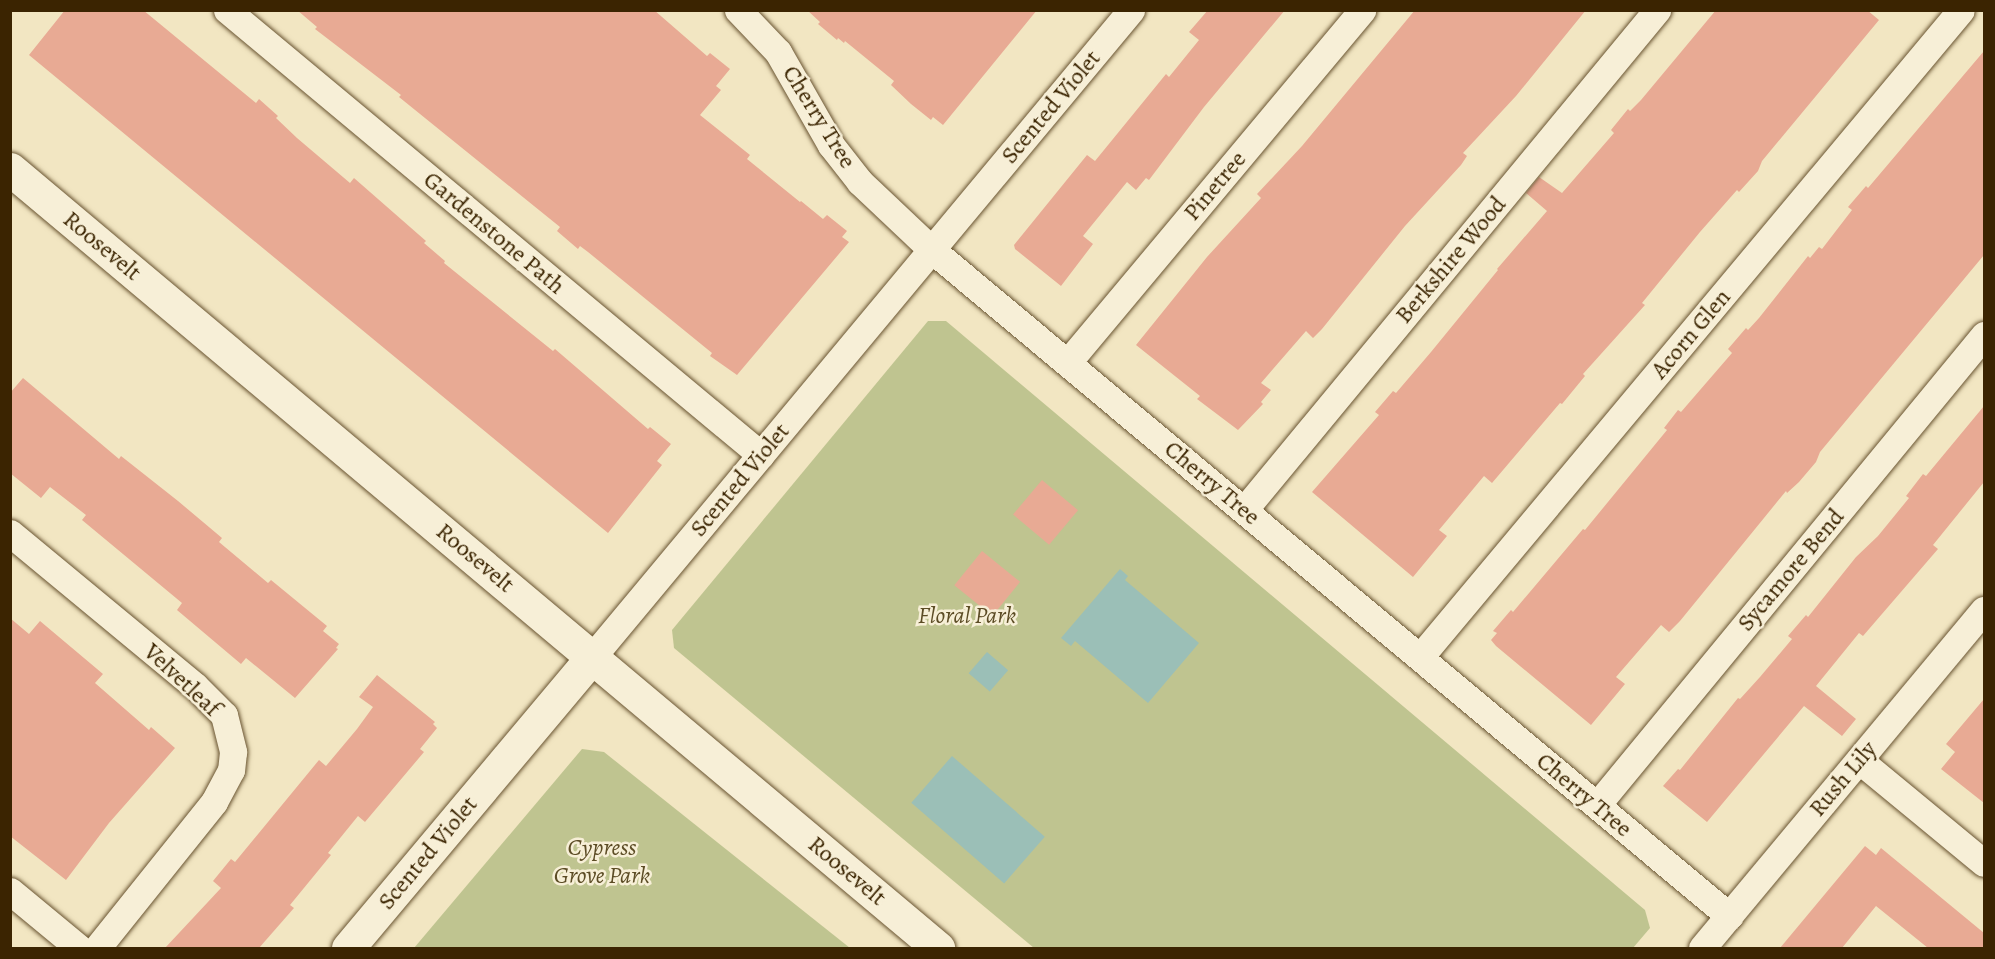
<!DOCTYPE html>
<html>
<head>
<meta charset="utf-8">
<style>
	body { margin:0 }
	#map { position:relative; width:1995px; height:959px; overflow:hidden; background:#f2e6c2; font-family:Alegreya,serif }
	div>[style] { position:absolute }
	[style*='--x'] { left:calc(var(--x)*1px); top:calc(var(--y)*1px); width:calc(var(--w)*1px); rotate:calc(var(--a)*1deg) }
	.green>* { inset:0; background:#bfc490 }
	.water>* { inset:0; background:#9bbfb7; transform-origin:0 0 }
	.building>* { inset:0; background:#e8aa94; transform-origin:0 0 }
	.roads { filter:drop-shadow(0 0 2px #695431) drop-shadow(0 0 2px #695431) }
	.minor>* { height:27px; margin:-13.5px; padding:0 13.5px; transform-origin:13.5px; border-radius:13.5px; background:#f7efd7 }
	.tertiary>* { height:33px; margin:-16.5px; padding:0 16.5px; transform-origin:16.5px; border-radius:16.5px; background:#f7efd7 }
	span { translate:-50% -50%; white-space:nowrap; text-align:center; line-height:1.15; -webkit-text-stroke:5px #f7efd7; paint-order:stroke }
	.street-label { font-size:24px; color:#3b2401 }
	.park-label { font-size:24px; color:#5c4c25; font-style:italic }
	.frame { position:absolute; inset:0; border:12px solid #3b2401; pointer-events:none }
</style>
</head>
<body>
<div id="map">
	<div class="green">
		<i style="clip-path:polygon(928px 321px,946px 321px,1645px 910px,1650px 928px,1633px 948px,1034px 948px,674px 648px,672px 630px)"></i>
		<i style="clip-path:polygon(582px 749px,604px 752px,850px 948px,414px 948px)"></i>
	</div>
	<div class="water">
		<i style="clip-path:polygon(1120px 569px,1128px 576px,1125px 580px,1199px 643px,1148px 703px,1075px 641px,1071px 646px,1061px 638px)"></i>
		<i style="left:987px;top:652px;width:28px;height:28px;rotate:41deg"></i>
		<i style="left:952px;top:756px;width:123px;height:62px;rotate:41deg"></i>
	</div>
	<div class="building">
		<i style="clip-path:polygon(65px 10px,143px 10px,256px 103px,259px 99px,278px 116px,276px 118px,297px 138px,350px 183px,354px 178px,426px 241px,424px 243px,445px 261px,444px 263px,553px 351px,555px 349px,648px 429px,650px 427px,671px 444px,657px 461px,662px 465px,608px 533px,29px 55px)"></i>
		<i style="clip-path:polygon(297px 10px,654px 10px,707px 56px,710px 53px,730px 69px,716px 86px,721px 90px,700px 115px,750px 155px,747px 159px,800px 202px,801px 201px,823px 219px,827px 215px,847px 231px,842px 237px,849px 242px,737px 375px,710px 356px,712px 353px,588px 252px,580px 246px,578px 249px,557px 231px,560px 227px,399px 97px,401px 95px,315px 29px,317px 27px)"></i>
		<i style="clip-path:polygon(807px 10px,1037px 10px,943px 125px,933px 117px,931px 120px,911px 104px,891px 85px,894px 81px,845px 41px,844px 43px,838px 38px,837px 40px,818px 24px,820px 22px)"></i>
		<i style="clip-path:polygon(1208px 10px,1285px 10px,1204px 107px,1149px 180px,1146px 178px,1136px 190px,1127px 182px,1083px 236px,1093px 244px,1061px 286px,1015px 249px,1014px 245px,1087px 155px,1095px 161px,1166px 74px,1169px 77px,1199px 40px,1189px 32px)"></i>
		<i style="clip-path:polygon(1415px 10px,1586px 10px,1516px 96px,1463px 153px,1467px 156px,1461px 165px,1405px 226px,1322px 329px,1313px 338px,1306px 331px,1261px 383px,1271px 390px,1261px 402px,1263px 404px,1238px 430px,1197px 399px,1200px 396px,1136px 345px,1207px 257px,1261px 198px,1257px 194px,1302px 146px)"></i>
		<i style="clip-path:polygon(1716px 10px,1867px 10px,1879px 20px,1762px 161px,1758px 171px,1739px 192px,1737px 190px,1700px 232px,1642px 303px,1645px 305px,1583px 374px,1585px 376px,1562px 404px,1560px 403px,1492px 483px,1484px 476px,1439px 530px,1447px 536px,1413px 577px,1312px 492px,1379px 415px,1375px 412px,1393px 391px,1396px 393px,1431px 352px,1498px 270px,1497px 269px,1547px 211px,1526px 193px,1539px 177px,1562px 193px,1614px 133px,1611px 130px,1628px 109px,1630px 111px,1641px 100px)"></i>
		<i style="clip-path:polygon(1984px 51px,1984px 255px,1820px 452px,1816px 462px,1799px 482px,1787px 493px,1786px 491px,1680px 621px,1669px 632px,1661px 625px,1616px 677px,1625px 684px,1591px 725px,1496px 646px,1491px 640px,1497px 633px,1493px 631px,1511px 610px,1513px 612px,1583px 529px,1585px 530px,1667px 430px,1664px 428px,1678px 410px,1681px 412px,1732px 353px,1728px 349px,1746px 328px,1748px 330px,1759px 318px,1808px 256px,1810px 258px,1819px 247px,1822px 249px,1852px 210px,1848px 207px,1866px 186px,1868px 188px)"></i>
		<i style="clip-path:polygon(23px 378px,119px 459px,121px 456px,178px 501px,222px 538px,219px 542px,268px 583px,271px 580px,327px 626px,323px 631px,339px 644px,336px 648px,338px 649px,295px 698px,246px 658px,241px 664px,177px 610px,182px 603px,82px 520px,86px 515px,50px 487px,41px 498px,10px 473px,10px 393px)"></i>
		<i style="clip-path:polygon(1984px 406px,1984px 482px,1933px 545px,1938px 549px,1863px 636px,1859px 633px,1816px 686px,1856px 719px,1842px 736px,1804px 706px,1707px 822px,1663px 786px,1678px 769px,1680px 770px,1738px 698px,1740px 699px,1760px 677px,1792px 639px,1788px 636px,1806px 615px,1808px 617px,1856px 557px,1878px 536px,1909px 498px,1906px 496px,1923px 474px,1926px 476px)"></i>
		<i style="left:1042px;top:480px;width:47px;height:45px;rotate:40deg"></i>
		<i style="left:982px;top:551px;width:49px;height:44px;rotate:39deg"></i>
		<i style="clip-path:polygon(10px 618px,29px 634px,40px 621px,103px 674px,95px 683px,149px 730px,151px 727px,175px 748px,109px 823px,66px 880px,10px 836px)"></i>
		<i style="clip-path:polygon(377px 675px,435px 722px,433px 724px,437px 728px,420px 749px,424px 752px,365px 822px,358px 816px,328px 853px,331px 855px,290px 905px,294px 908px,259px 948px,165px 948px,221px 888px,213px 881px,231px 859px,235px 862px,319px 760px,326px 766px,357px 729px,373px 707px,359px 697px)"></i>
		<i style="clip-path:polygon(1984px 699px,1984px 803px,1941px 769px,1955px 752px,1946px 744px)"></i>
		<i style="clip-path:polygon(1865px 846px,1876px 855px,1881px 848px,1984px 933px,1984px 948px,1928px 948px,1876px 906px,1842px 948px,1780px 948px)"></i>
	</div>
	<div class="roads">
		<div class="minor">
			<i style="--x:227;--y:10;--w:695;--a:39.81"></i>
			<i style="--x:738;--y:10;--w:58;--a:46.4"></i>
			<i style="--x:778;--y:52;--w:107;--a:60.3"></i>
			<i style="--x:831;--y:145;--w:47;--a:51.9"></i>
			<i style="--x:860;--y:182;--w:99;--a:43.4"></i>
			<i style="--x:932;--y:250;--w:1039;--a:39.88"></i>
			<i style="--x:1068;--y:362;--w:459;--a:-50.1"></i>
			<i style="--x:1244;--y:510;--w:649;--a:-50.44"></i>
			<i style="--x:10;--y:533;--w:240;--a:39.6"></i>
			<i style="--x:195;--y:686;--w:41;--a:45"></i>
			<i style="--x:224;--y:715;--w:38;--a:76"></i>
			<i style="--x:233;--y:752;--w:18;--a:96"></i>
			<i style="--x:231;--y:770;--w:36;--a:118"></i>
			<i style="--x:214;--y:802;--w:187;--a:128.7"></i>
			<i style="--x:593;--y:656;--w:841;--a:-50.21"></i>
			<i style="--x:1420;--y:657;--w:843;--a:-50.1"></i>
			<i style="--x:1859;--y:760;--w:162;--a:39.5"></i>
			<i style="--x:1597;--y:805;--w:609;--a:-50.53"></i>
			<i style="--x:10;--y:891;--w:89;--a:39.6"></i>
			<i style="--x:1702;--y:948;--w:440;--a:-50.2"></i>
		</div>
		<div class="tertiary">
			<i style="--x:10;--y:169;--w:1212;--a:40.01"></i>
			<i style="--x:348;--y:948;--w:381;--a:-50"></i>
		</div>
	</div>
	<div class="street-label">
		<span style="left:1051px;top:107px;rotate:-50deg">Scented Violet</span>
		<span style="left:819px;top:117px;rotate:58deg">Cherry Tree</span>
		<span style="left:1215px;top:186px;rotate:-50deg">Pinetree</span>
		<span style="left:494px;top:233px;rotate:40deg">Gardenstone Path</span>
		<span style="left:102px;top:246px;rotate:40deg">Roosevelt</span>
		<span style="left:1451px;top:260px;rotate:-50deg">Berkshire Wood</span>
		<span style="left:1691px;top:334px;rotate:-50deg">Acorn Glen</span>
		<span style="left:740px;top:480px;rotate:-50deg">Scented Violet</span>
		<span style="left:1212px;top:483px;rotate:40deg">Cherry Tree</span>
		<span style="left:475px;top:558px;rotate:40deg">Roosevelt</span>
		<span style="left:1791px;top:570px;rotate:-50deg">Sycamore Bend</span>
		<span style="left:182px;top:680px;rotate:43deg">Velvetleaf</span>
		<span style="left:1843px;top:779px;rotate:-50deg">Rush Lily</span>
		<span style="left:1584px;top:795px;rotate:40deg">Cherry Tree</span>
		<span style="left:428px;top:853px;rotate:-50deg">Scented Violet</span>
		<span style="left:847px;top:871px;rotate:40deg">Roosevelt</span>
	</div>
	<div class="park-label">
		<span style="left:967px;top:616px">Floral Park</span>
		<span style="left:602px;top:862px">Cypress<br>Grove Park</span>
	</div>
	<div class="frame"></div>
</div>
</body>
</html>
